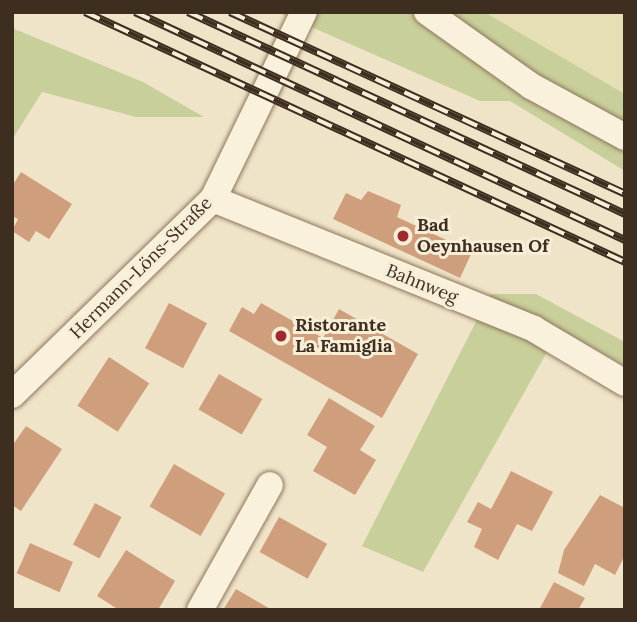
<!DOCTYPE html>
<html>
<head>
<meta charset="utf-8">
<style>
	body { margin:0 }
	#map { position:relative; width:637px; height:622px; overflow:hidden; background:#f0e4c8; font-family:Lora,serif }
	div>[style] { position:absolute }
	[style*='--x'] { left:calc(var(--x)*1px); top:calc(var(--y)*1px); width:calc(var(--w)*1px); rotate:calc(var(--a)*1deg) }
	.farmland>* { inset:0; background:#e6deb5 }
	.green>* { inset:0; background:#c9cf9b }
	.building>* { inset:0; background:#cf9f7d; transform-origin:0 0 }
	.roads { filter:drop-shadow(0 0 2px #8d765c) drop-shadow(0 0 2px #8d765c) }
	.minor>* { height:26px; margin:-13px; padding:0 13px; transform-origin:13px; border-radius:13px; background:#faf1dc }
	.rail>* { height:8px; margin-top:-4px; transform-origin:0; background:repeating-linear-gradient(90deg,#f7eed8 0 16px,#3d2e20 0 32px); box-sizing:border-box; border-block:2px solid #3d2e20 }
	.dots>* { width:19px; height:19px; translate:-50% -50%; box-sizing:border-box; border:4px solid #f7eed8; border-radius:50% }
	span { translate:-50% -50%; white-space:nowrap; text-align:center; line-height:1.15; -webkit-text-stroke:6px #f7eed8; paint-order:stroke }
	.poi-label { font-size:18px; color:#3d2e20; font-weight:700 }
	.left { translate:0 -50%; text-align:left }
	.street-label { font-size:18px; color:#3d2e20 }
	.frame { position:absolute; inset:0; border:14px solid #3d2e20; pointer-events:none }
</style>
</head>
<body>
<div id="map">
	<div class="farmland">
		<i style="clip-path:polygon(484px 12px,625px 12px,625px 94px,496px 21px)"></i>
	</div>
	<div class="green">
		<i style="clip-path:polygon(277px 12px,484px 12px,625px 94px,625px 171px,510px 101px,480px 101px)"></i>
		<i style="clip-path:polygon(12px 28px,143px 82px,204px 117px,136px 117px,42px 92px,12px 140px)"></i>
		<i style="clip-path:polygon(490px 294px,536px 294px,625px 342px,625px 366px,560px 329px,423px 572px,362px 546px)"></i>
	</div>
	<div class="building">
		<i style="clip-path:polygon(21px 172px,72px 204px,49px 239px,36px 231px,29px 242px,12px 231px,18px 219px,12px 216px,12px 186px)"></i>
		<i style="clip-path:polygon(368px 191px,401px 205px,397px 217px,472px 252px,460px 278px,333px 219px,346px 193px,361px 200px)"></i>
		<i style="left:169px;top:303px;width:43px;height:51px;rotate:28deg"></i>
		<i style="clip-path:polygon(261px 303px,323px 338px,339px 309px,418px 354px,382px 418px,229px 331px,242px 307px,254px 314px)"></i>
		<i style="left:109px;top:357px;width:48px;height:58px;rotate:33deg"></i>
		<i style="left:219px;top:374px;width:50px;height:41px;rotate:30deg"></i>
		<i style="clip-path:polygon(329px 398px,375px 426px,360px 450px,376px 460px,355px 495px,313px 471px,327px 447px,307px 435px)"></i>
		<i style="clip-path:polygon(26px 426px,62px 449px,21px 511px,12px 505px,12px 446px)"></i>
		<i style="left:174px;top:464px;width:59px;height:49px;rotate:30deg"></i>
		<i style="clip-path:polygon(511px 471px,553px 492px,532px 531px,517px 524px,498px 560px,474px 547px,482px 529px,467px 522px,478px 502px,491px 509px)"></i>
		<i style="clip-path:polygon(600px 495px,625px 508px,625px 555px,615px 575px,595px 564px,584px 586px,558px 573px,564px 550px)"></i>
		<i style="left:95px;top:503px;width:30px;height:47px;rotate:28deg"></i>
		<i style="left:279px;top:517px;width:55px;height:40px;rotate:29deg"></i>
		<i style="left:30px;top:543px;width:47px;height:33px;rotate:24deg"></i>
		<i style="clip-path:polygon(126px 550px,175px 581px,158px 610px,119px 610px,97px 596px)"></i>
		<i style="clip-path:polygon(554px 582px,585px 598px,578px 610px,539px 610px)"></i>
		<i style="clip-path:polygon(236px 589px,272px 610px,223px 610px)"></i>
	</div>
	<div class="roads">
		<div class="minor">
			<i style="--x:427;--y:12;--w:128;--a:35.4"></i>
			<i style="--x:531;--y:86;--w:107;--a:28.5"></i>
			<i style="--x:213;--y:199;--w:346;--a:22"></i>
			<i style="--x:534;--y:329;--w:106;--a:30.7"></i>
			<i style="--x:12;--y:395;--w:281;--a:-44.3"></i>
			<i style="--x:213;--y:199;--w:208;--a:-64.1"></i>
			<i style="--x:200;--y:610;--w:143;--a:-60.8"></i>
		</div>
	</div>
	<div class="rail">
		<i style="--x:85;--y:12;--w:595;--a:24.84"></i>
		<i style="--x:135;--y:12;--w:540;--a:24.95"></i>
		<i style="--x:188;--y:12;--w:481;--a:24.8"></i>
		<i style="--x:230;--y:12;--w:435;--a:24.7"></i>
	</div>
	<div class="dots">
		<i style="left:403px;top:236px;background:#9e2a2b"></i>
		<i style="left:281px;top:336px;background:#9e2a2b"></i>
	</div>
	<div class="poi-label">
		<span class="left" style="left:417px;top:236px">Bad<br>Oeynhausen Of</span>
		<span class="left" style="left:295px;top:336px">Ristorante<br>La Famiglia</span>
	</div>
	<div class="street-label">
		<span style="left:141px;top:268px;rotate:-45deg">Hermann-Löns-Straße</span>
		<span style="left:422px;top:284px;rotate:22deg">Bahnweg</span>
	</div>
	<div class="frame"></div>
</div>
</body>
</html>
